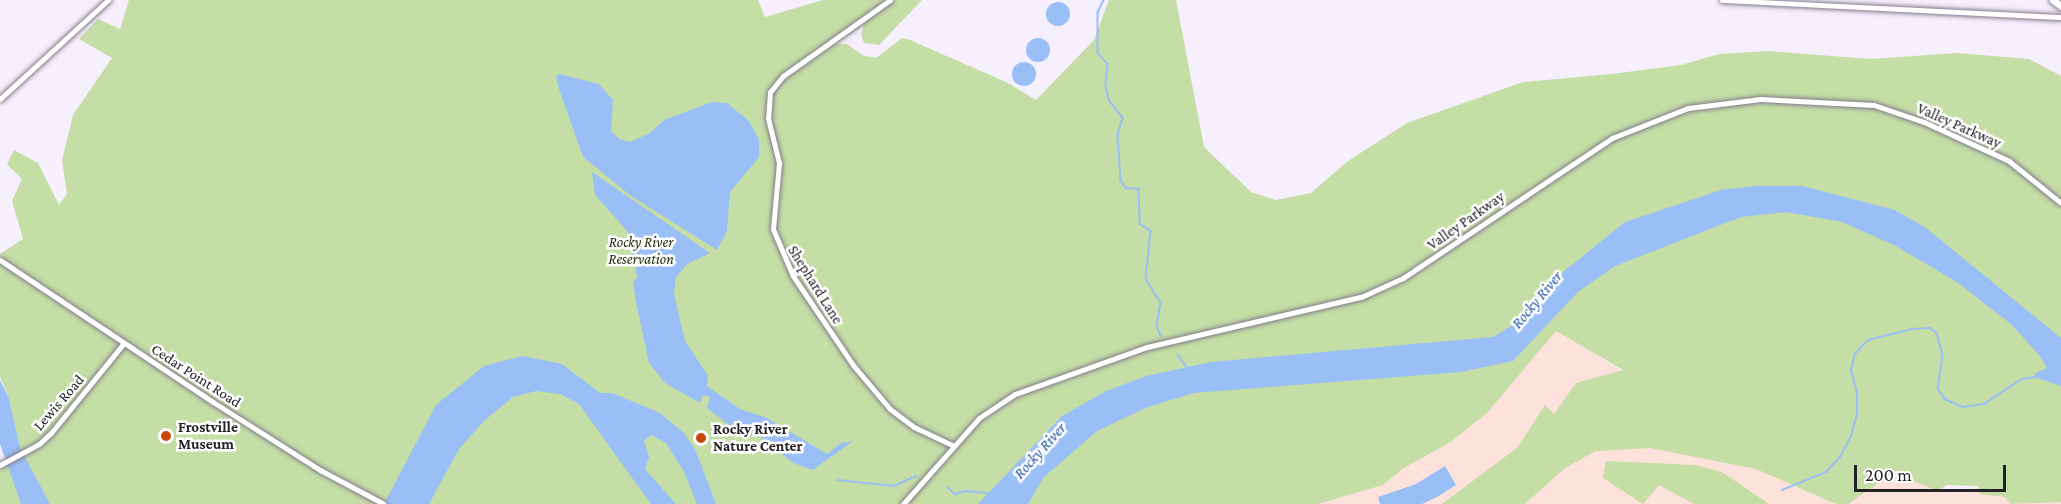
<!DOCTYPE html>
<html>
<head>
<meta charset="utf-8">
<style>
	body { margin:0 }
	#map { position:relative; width:2061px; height:504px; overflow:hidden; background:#f6effd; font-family:"Crimson Pro",serif }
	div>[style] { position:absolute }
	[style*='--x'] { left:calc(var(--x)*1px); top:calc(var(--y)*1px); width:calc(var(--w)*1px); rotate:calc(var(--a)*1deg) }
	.commercial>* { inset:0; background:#fce2db }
	.green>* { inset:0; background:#c4dea5 }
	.water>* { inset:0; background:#9abef6 }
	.round { border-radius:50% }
	.stream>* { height:1.5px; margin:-0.75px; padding:0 0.75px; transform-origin:0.75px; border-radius:0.75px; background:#9abef6 }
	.roads { filter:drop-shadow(0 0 2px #857d8c) drop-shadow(0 0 2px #857d8c) }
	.minor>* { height:5px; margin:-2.5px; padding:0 2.5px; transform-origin:2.5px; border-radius:2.5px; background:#fff }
	.major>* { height:7px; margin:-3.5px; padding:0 3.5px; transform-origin:3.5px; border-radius:3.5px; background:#fff }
	.dots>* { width:16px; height:16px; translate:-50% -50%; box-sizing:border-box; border:3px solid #fff; border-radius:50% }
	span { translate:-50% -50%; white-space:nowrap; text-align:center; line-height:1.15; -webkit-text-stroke:5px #fff; paint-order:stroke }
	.street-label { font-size:15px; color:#242127 }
	.park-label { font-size:15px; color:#212e0d; font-style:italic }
	.poi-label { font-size:15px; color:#242127; font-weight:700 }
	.left { translate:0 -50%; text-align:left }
	.water-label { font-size:16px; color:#2054a4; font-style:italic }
	.scale { position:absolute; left:1854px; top:465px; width:152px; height:27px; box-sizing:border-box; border:3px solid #242127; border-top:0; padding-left:8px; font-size:18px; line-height:21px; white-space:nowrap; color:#242127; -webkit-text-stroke:4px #fff; paint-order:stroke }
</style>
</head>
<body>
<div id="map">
	<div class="commercial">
		<i style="clip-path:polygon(1556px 330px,1837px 504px,1318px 504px,1383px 485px,1401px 470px,1452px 441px,1488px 412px)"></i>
		<i style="clip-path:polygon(1921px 466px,1937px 491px,1991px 487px,2061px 497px,2061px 504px,1847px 504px,1896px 471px,1907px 474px)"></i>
	</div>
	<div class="green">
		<i style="clip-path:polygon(129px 0,758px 0,765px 17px,823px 0,922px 0,879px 45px,864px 43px,861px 35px,864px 24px,836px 44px,847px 44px,862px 55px,876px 58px,902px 38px,910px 40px,1006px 82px,1036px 100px,1094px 40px,1109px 0,1176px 0,1204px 147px,1251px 192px,1276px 200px,1311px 193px,1348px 161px,1407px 123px,1523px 82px,1612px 74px,1681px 65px,1719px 54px,1768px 51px,1870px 59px,1957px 53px,2029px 59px,2061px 76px,2061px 502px,2010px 504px,2005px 497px,1980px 494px,1978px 486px,1947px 485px,1937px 491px,1914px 481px,1912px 474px,1896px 471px,1848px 504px,1836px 504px,1756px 469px,1650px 448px,1596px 451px,1565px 468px,1525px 504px,1442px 504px,1517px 448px,1545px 405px,1554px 414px,1576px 383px,1623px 370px,1556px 331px,1488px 412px,1452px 441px,1401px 470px,1383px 485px,1318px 504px,0 504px,0 465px,21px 454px,9px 398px,0 377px,0 254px,23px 239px,12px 201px,22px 179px,7px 164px,14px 150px,38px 163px,59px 205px,67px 194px,62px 160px,73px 115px,112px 58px,79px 39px,98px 19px,120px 29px)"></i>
		<i style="clip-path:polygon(1606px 461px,1695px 465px,1722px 472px,1769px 504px,1694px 504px,1659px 485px,1643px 504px,1603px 478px)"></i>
	</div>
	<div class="water">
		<i class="round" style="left:1046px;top:2px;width:24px;height:24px"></i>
		<i class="round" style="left:1026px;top:38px;width:24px;height:24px"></i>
		<i class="round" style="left:1012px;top:62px;width:24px;height:24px"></i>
		<i style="clip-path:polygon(559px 74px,599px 84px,613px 100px,611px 131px,619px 139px,630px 142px,650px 133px,664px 120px,712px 102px,727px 103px,749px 121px,759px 140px,759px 157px,730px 192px,727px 231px,717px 250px,631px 196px,583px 157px,559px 89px,556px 77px)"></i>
		<i style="clip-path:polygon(592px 172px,710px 253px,687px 264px,676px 277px,674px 294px,685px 341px,708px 376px,707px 386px,740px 409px,767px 418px,827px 454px,841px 443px,853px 441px,813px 470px,793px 463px,762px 438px,733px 428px,707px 408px,710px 397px,703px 395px,700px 403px,665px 383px,649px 363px,636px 302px,633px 283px,637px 277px,628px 232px,595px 195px)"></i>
		<i style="clip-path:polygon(1755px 186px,1802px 186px,1895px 210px,1926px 228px,2061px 338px,2061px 386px,2037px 378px,2034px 374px,2047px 368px,2039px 355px,2012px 325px,1957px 282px,1894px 245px,1842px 222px,1786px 212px,1741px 217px,1615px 266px,1578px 292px,1513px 361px,1461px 372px,1194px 393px,1148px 407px,1097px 431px,1044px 477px,1028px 504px,978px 504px,1062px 416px,1106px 391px,1146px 376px,1211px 362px,1493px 337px,1511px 326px,1552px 281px,1625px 222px,1721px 190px)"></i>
		<i style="clip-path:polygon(523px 356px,562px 364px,600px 393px,612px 393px,660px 413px,684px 433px,695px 449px,716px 504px,697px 504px,684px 472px,666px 443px,651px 435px,644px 441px,649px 457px,645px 469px,676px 504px,651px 504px,579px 404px,560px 394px,536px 391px,513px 397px,485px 420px,459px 449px,429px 504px,384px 504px,436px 405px,484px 366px)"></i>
		<i style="clip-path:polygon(0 380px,9px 398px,20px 448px,50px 504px,21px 504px,0 444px)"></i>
		<i style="clip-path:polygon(1445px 466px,1456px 485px,1437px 497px,1422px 504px,1380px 504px,1378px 497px,1416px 484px)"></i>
	</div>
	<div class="stream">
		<i style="--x:1104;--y:0;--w:14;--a:115"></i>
		<i style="--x:1098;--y:13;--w:40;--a:90"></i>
		<i style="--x:1098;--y:53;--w:15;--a:48"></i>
		<i style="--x:1108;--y:64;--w:21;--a:95"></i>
		<i style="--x:1106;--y:85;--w:15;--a:79"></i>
		<i style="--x:1109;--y:100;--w:23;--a:52"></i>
		<i style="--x:1123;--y:118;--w:18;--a:106"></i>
		<i style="--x:1118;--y:135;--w:46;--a:86.3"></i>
		<i style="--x:1121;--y:181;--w:9;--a:54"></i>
		<i style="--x:1126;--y:188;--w:13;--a:4"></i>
		<i style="--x:1139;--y:189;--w:35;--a:88"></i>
		<i style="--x:1140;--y:224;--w:13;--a:32"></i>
		<i style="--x:1151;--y:231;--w:48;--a:95.9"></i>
		<i style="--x:1146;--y:279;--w:28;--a:58"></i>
		<i style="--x:1161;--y:303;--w:23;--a:100"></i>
		<i style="--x:1157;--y:326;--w:11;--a:68"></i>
		<i style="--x:1178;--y:355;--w:15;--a:53"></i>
		<i style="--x:838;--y:480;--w:56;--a:6.1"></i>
		<i style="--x:894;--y:486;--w:24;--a:-24"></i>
		<i style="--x:948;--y:487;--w:10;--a:45"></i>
		<i style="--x:955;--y:494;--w:10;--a:-17"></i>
		<i style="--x:965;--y:491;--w:23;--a:5"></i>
		<i style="--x:1782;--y:490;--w:48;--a:-22.2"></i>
		<i style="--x:1826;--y:472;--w:21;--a:-47"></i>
		<i style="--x:1840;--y:457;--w:24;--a:-62"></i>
		<i style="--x:1851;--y:436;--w:23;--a:-75"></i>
		<i style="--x:1857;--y:414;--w:21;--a:-90"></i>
		<i style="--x:1857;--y:393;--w:24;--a:-105"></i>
		<i style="--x:1851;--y:370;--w:16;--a:-76"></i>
		<i style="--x:1855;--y:354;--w:19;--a:-47"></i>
		<i style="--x:1868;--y:340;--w:45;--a:-14"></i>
		<i style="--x:1912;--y:329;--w:18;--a:-3"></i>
		<i style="--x:1930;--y:328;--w:9;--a:36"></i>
		<i style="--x:1937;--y:333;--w:23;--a:75"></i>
		<i style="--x:1943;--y:355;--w:34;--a:98"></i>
		<i style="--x:1938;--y:389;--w:12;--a:55"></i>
		<i style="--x:1945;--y:399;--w:20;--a:24"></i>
		<i style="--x:1963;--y:407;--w:21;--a:-8"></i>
		<i style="--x:1984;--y:404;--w:45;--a:-33.3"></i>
		<i style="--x:2022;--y:379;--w:14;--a:-8"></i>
	</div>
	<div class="roads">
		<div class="minor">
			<i style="--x:890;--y:0;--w:131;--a:144.6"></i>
			<i style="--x:783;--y:76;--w:21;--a:129"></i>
			<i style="--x:770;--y:92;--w:26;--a:94"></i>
			<i style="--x:768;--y:118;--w:46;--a:76.3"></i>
			<i style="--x:779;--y:163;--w:66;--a:95.2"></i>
			<i style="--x:773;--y:229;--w:51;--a:66.9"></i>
			<i style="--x:793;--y:276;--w:107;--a:56"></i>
			<i style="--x:853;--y:365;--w:57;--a:49.9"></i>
			<i style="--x:890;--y:409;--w:30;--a:37"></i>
			<i style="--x:914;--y:427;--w:42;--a:25.3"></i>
			<i style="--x:1722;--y:0;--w:339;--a:2.9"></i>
			<i style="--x:0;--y:99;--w:147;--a:-42.5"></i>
			<i style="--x:0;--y:260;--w:256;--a:33.7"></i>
			<i style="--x:213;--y:402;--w:127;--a:32.4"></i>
			<i style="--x:320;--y:470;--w:72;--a:28"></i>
			<i style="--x:0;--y:465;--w:44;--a:-28.3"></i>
			<i style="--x:39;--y:444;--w:16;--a:-43"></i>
			<i style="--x:51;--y:433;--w:116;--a:-51"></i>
			<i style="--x:903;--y:504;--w:115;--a:-48.5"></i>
			<i style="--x:979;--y:418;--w:43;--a:-33.7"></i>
			<i style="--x:1015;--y:394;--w:140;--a:-19.6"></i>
			<i style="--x:1147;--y:347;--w:220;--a:-13.2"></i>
			<i style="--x:1361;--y:297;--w:46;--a:-24.3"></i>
			<i style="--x:1403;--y:278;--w:252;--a:-33.8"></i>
			<i style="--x:1612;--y:138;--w:82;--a:-21.5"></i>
			<i style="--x:1688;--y:108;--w:73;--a:-7.1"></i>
			<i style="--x:1760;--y:99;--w:114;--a:3"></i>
			<i style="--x:1874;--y:105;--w:53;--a:18.8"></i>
			<i style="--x:1924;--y:122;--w:94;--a:24.6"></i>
			<i style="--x:2009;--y:161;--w:67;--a:38.9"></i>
		</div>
		<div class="major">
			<i style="--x:2053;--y:0;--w:10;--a:37"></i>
		</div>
	</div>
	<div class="dots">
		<i style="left:166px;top:436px;background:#cc460c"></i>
		<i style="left:701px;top:438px;background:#cc460c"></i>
	</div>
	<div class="street-label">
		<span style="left:1959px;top:126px;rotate:24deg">Valley Parkway</span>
		<span style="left:1466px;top:221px;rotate:-35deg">Valley Parkway</span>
		<span style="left:815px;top:285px;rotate:58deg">Shephard Lane</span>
		<span style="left:196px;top:376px;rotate:33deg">Cedar Point Road</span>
		<span style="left:59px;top:403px;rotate:-49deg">Lewis Road</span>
	</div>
	<div class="park-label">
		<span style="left:641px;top:251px">Rocky River<br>Reservation</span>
	</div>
	<div class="poi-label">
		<span class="left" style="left:178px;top:436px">Frostville<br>Museum</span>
		<span class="left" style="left:713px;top:438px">Rocky River<br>Nature Center</span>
	</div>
	<div class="water-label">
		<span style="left:1537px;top:300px;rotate:-50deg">Rocky River</span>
		<span style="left:1040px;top:451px;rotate:-48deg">Rocky River</span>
	</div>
	<div class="scale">200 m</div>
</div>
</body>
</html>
